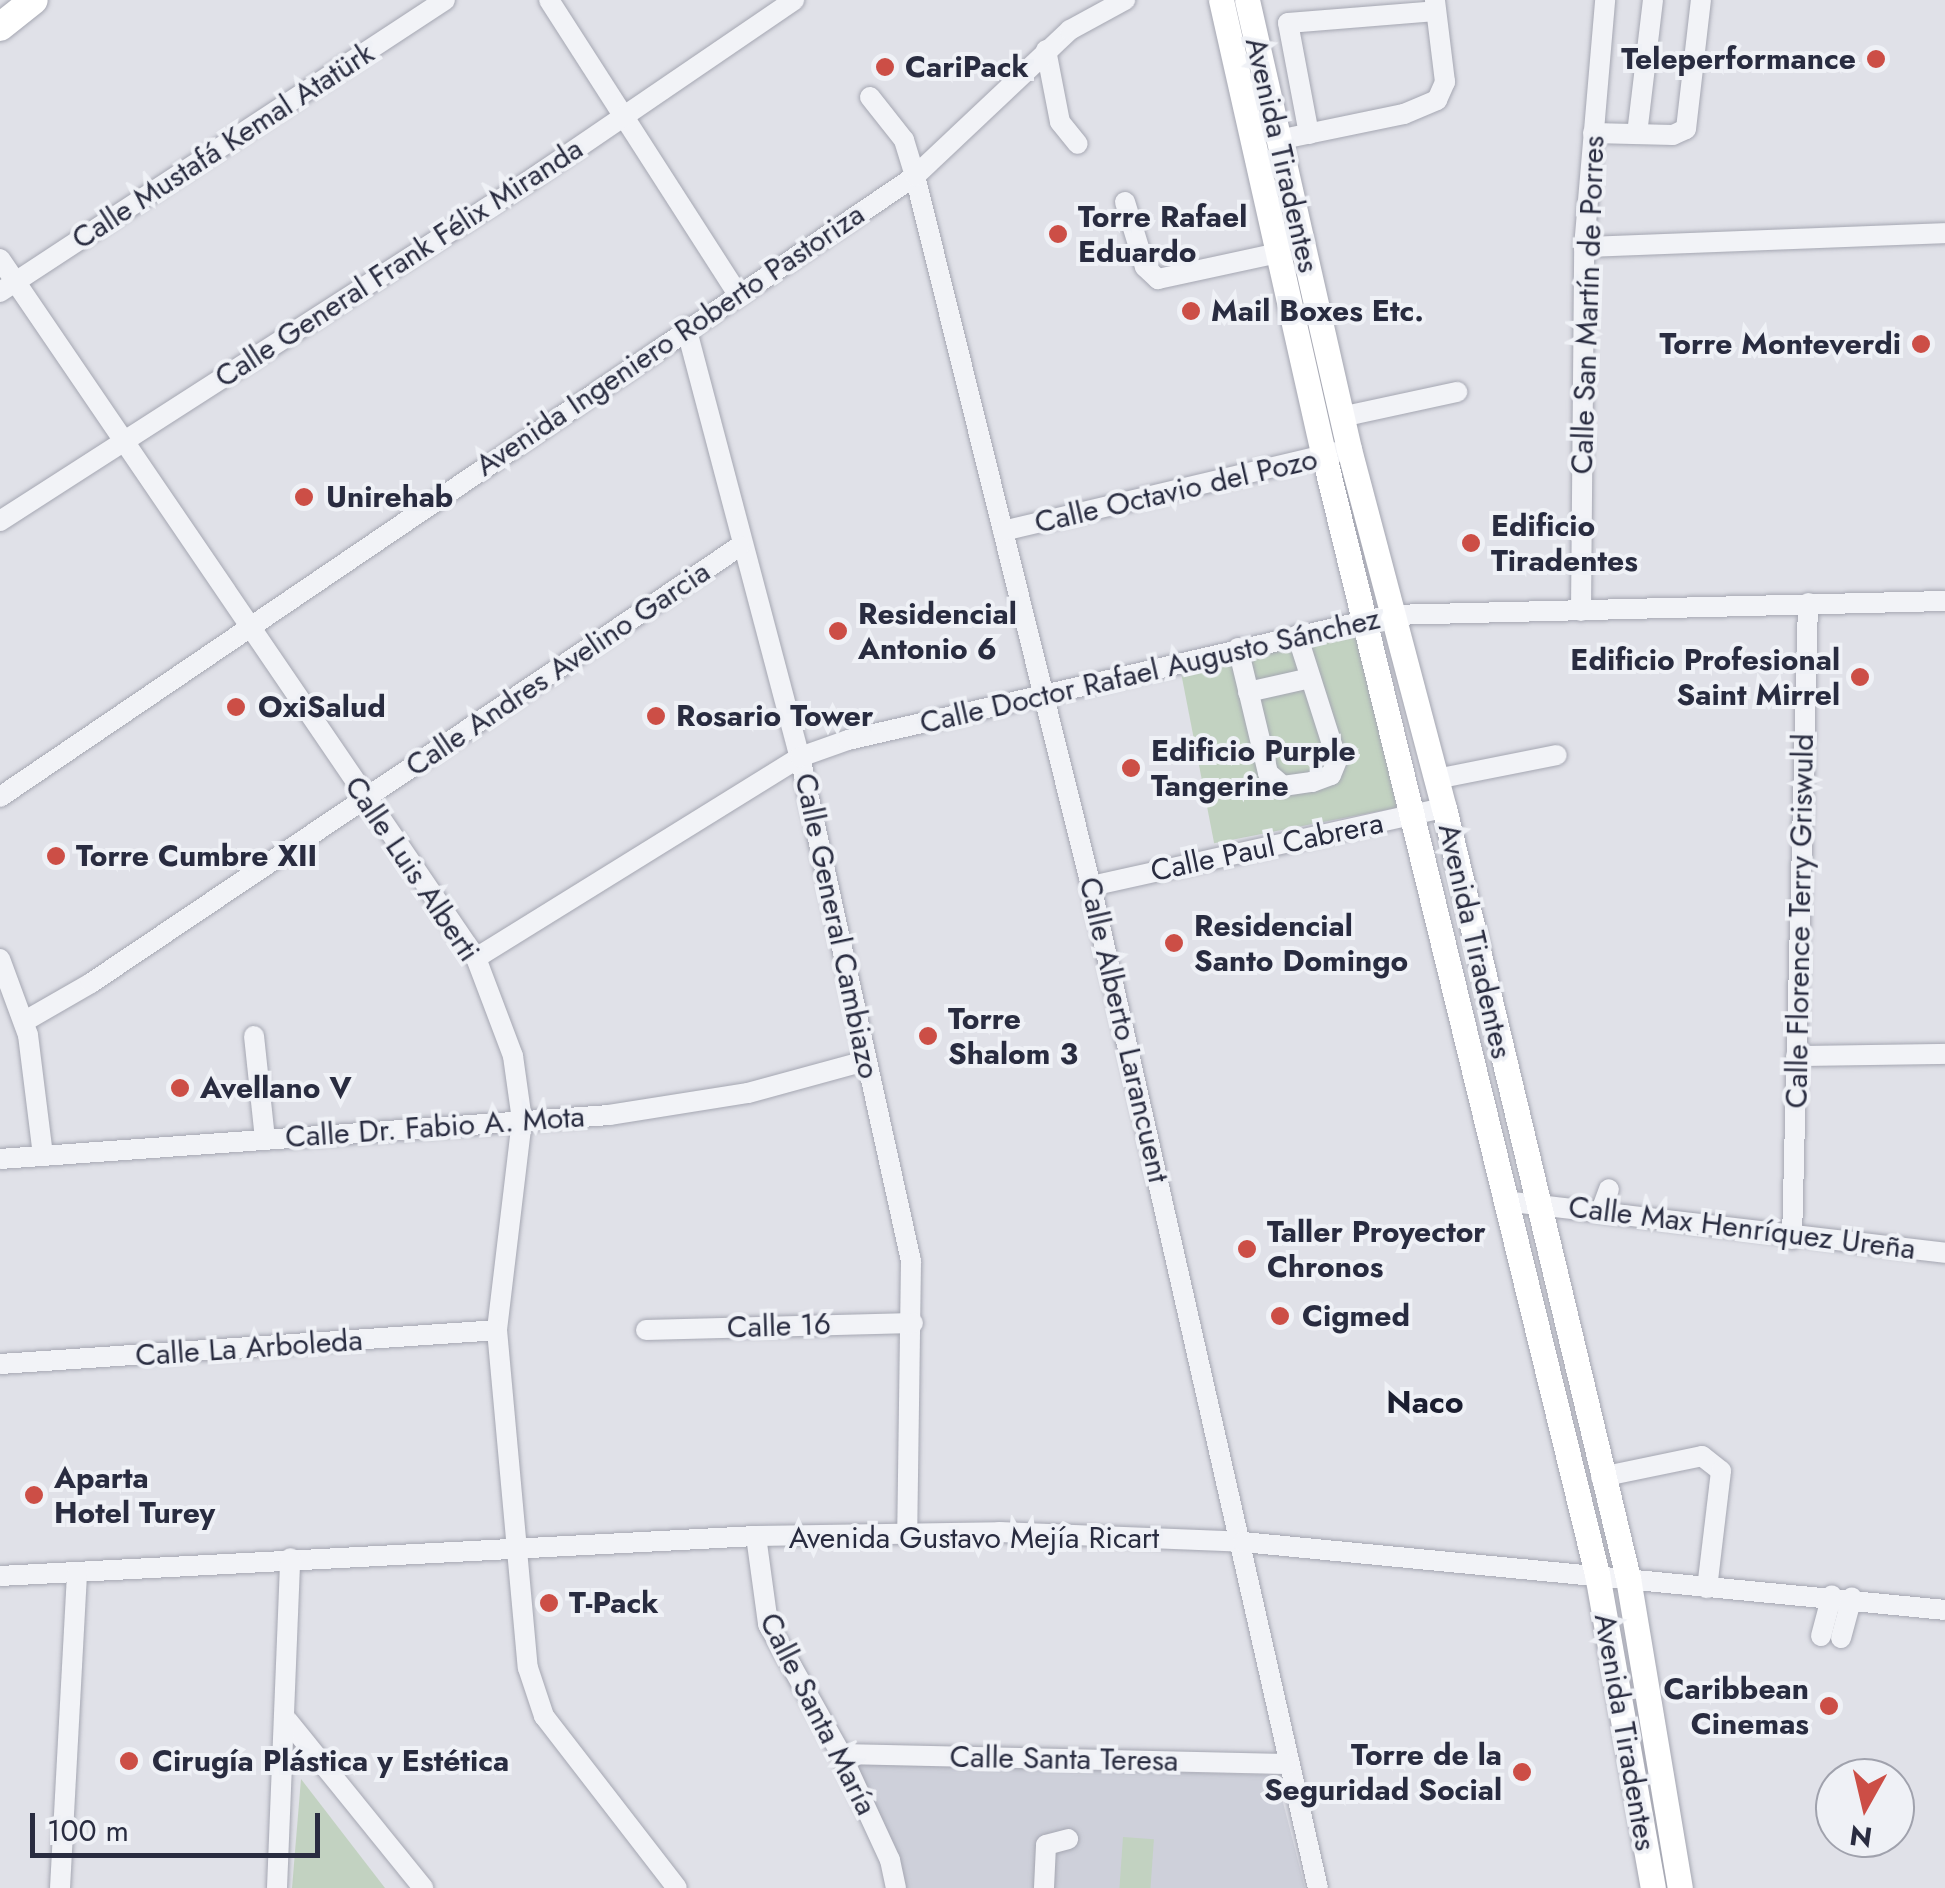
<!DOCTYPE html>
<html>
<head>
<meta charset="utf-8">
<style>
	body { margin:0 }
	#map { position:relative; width:1945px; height:1888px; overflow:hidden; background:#e0e1e8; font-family:Jost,sans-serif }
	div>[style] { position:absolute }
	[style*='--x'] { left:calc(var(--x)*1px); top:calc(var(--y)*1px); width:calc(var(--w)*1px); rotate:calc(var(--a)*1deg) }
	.built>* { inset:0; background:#ced0da }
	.green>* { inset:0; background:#c2d2c1; transform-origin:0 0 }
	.roads { filter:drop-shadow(0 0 2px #a5a7b2) drop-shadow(0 0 2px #a5a7b2) }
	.minor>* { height:20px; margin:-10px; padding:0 10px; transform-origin:10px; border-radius:10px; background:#f2f3f7 }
	.major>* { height:25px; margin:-12.5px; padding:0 12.5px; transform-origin:12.5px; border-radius:12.5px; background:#fff }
	.highway>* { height:28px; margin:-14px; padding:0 14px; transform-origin:14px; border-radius:14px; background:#fff }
	.dots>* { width:28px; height:28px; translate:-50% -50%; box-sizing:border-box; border:5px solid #eff1f6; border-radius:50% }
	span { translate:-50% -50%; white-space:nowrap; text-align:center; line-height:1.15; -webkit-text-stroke:8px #eff1f6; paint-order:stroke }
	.poi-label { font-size:30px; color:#292c40; font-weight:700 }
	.right { translate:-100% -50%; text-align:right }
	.left { translate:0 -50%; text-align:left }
	.street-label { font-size:30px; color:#292c40 }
	.neighbourhood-label { font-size:32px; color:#1b1e30; font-weight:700 }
	.north { position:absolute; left:1815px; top:1758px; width:100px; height:100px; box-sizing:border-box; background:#eff1f6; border:2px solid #a0a2ad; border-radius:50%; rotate:188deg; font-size:28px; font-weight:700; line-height:40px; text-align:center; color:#292c40 }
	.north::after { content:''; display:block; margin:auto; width:35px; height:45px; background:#cc4e46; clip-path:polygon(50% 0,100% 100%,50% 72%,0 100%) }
	.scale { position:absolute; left:30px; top:1813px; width:290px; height:45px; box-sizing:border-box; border:5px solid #292c40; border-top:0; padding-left:12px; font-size:30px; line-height:35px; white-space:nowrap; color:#292c40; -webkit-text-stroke:8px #eff1f6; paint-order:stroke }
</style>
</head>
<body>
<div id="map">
	<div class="built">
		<i style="clip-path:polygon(856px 1764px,1276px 1775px,1305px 1888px,905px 1888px)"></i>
	</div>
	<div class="green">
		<i style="left:1362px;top:629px;width:182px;height:186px;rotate:79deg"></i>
		<i style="clip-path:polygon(301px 1779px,385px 1888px,292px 1888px)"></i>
		<i style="left:1123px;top:1837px;width:31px;height:51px;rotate:4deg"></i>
	</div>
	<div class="roads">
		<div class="minor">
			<i style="--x:549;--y:0;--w:348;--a:57.3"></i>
			<i style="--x:1046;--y:50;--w:73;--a:79"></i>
			<i style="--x:1060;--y:122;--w:28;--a:51"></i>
			<i style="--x:870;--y:97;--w:55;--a:51.7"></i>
			<i style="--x:904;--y:140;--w:38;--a:73"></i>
			<i style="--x:915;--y:176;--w:731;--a:76.08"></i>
			<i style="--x:1091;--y:886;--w:1027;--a:77.24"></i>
			<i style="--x:1593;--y:133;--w:80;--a:1.4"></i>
			<i style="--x:1673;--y:135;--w:14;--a:-25"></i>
			<i style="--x:1686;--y:129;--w:130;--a:-83.4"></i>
			<i style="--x:1309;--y:134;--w:113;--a:-100.7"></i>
			<i style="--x:1288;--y:23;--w:148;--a:-4.6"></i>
			<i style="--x:1637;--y:134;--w:135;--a:-83.2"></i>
			<i style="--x:1278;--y:140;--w:129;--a:-11.7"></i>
			<i style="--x:1404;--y:114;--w:36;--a:-23"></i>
			<i style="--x:1437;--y:100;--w:20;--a:-66"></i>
			<i style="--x:1445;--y:82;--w:83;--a:-97"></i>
			<i style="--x:1125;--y:202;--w:68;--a:72.9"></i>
			<i style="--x:1145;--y:267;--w:18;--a:43"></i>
			<i style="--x:1158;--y:279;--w:123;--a:-12.2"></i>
			<i style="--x:1584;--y:247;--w:361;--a:-2.2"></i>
			<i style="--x:0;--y:259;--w:846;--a:55.75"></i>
			<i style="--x:476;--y:958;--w:105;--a:69.3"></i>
			<i style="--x:513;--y:1056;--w:65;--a:82"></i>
			<i style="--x:522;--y:1120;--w:211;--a:96.8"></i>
			<i style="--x:497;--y:1330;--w:339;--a:84.8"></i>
			<i style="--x:528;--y:1668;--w:51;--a:71.6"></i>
			<i style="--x:544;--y:1716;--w:217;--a:52.3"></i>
			<i style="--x:0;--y:292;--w:532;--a:-33.27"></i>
			<i style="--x:686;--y:327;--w:445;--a:75.2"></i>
			<i style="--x:800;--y:757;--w:516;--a:77.58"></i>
			<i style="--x:911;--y:1261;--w:274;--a:90.8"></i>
			<i style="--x:1341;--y:417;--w:119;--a:-12.2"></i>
			<i style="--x:0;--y:521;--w:629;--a:-32.73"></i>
			<i style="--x:529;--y:181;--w:321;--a:-34.3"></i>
			<i style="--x:1003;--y:531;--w:343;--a:-13.3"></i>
			<i style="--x:1581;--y:611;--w:364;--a:-89.5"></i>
			<i style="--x:1584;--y:247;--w:248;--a:-85.1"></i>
			<i style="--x:1238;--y:648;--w:129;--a:76.5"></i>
			<i style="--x:1268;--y:773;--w:20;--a:41"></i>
			<i style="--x:1283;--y:786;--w:29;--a:-8"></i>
			<i style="--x:1312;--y:782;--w:20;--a:-20"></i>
			<i style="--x:1331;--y:775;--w:16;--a:-68"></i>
			<i style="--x:1337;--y:760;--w:131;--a:-107.7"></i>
			<i style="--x:1248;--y:692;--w:64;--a:-12.7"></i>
			<i style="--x:1436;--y:779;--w:123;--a:-11.2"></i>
			<i style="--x:0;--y:797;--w:1106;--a:-34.16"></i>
			<i style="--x:915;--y:176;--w:213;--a:-43.3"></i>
			<i style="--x:1070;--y:30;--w:63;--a:-28.6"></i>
			<i style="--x:1091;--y:886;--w:362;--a:-12.5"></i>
			<i style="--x:476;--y:958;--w:381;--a:-31.8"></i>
			<i style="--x:800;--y:757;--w:51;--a:-19.5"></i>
			<i style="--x:848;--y:740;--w:557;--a:-12.96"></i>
			<i style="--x:1391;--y:615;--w:554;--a:-1.45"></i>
			<i style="--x:0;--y:959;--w:81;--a:69.8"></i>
			<i style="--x:28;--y:1035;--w:122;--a:82.9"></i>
			<i style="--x:25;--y:1021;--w:76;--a:-29.9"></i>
			<i style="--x:91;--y:983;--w:782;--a:-33.95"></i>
			<i style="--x:254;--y:1036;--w:104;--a:83.9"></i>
			<i style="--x:1796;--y:1056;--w:149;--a:-0.8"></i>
			<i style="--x:0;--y:1159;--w:611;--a:-4.13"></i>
			<i style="--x:609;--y:1115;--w:141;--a:-9"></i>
			<i style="--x:748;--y:1093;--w:121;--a:-15.3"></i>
			<i style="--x:1504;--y:1201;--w:444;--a:6.7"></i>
			<i style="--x:1601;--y:1211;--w:23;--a:-70"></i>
			<i style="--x:1792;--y:1239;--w:636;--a:-88.56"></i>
			<i style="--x:646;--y:1330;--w:267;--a:-1.5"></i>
			<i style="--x:0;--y:1364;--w:498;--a:-3.9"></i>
			<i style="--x:1601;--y:1477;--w:103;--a:-11.7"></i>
			<i style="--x:1702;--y:1456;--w:24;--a:38"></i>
			<i style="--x:1721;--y:1471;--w:118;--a:96.8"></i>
			<i style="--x:756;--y:1536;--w:89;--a:82.2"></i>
			<i style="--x:768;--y:1624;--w:149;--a:60.7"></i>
			<i style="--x:841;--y:1754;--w:117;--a:65.2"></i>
			<i style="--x:890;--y:1860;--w:29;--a:78"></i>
			<i style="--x:0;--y:1576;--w:757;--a:-3.03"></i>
			<i style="--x:756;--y:1536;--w:243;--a:-0.9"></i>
			<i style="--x:999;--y:1532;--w:244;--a:2.3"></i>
			<i style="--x:1243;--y:1542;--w:705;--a:5.53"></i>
			<i style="--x:1821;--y:1636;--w:42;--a:-75"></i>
			<i style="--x:1841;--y:1638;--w:42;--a:-75"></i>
			<i style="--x:288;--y:1721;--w:215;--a:51"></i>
			<i style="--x:841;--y:1754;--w:446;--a:1.3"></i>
			<i style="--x:60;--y:1888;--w:316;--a:-86.9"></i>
			<i style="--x:277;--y:1888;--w:330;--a:-87.7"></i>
			<i style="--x:1044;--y:1888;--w:43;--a:-87.3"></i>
			<i style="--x:1046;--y:1845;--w:23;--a:-15"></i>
		</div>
		<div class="major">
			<i style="--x:1221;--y:0;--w:467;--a:77.3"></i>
			<i style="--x:1324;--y:456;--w:1151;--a:76.28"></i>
			<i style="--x:1597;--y:1574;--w:319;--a:79.9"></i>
			<i style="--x:1247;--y:0;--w:460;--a:77.2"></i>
			<i style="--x:1349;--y:449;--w:371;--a:75.2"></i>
			<i style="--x:1444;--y:808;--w:792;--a:76.56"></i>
			<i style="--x:1628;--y:1578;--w:314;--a:80.5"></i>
		</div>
		<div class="highway">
			<i style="--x:0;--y:27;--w:43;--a:-38.5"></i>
		</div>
	</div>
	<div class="dots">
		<i style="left:1876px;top:59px;background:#cc4e46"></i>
		<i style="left:885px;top:67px;background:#cc4e46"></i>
		<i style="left:1058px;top:234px;background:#cc4e46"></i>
		<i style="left:1191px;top:311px;background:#cc4e46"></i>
		<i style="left:1921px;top:344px;background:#cc4e46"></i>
		<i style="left:304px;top:497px;background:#cc4e46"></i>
		<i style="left:1471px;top:543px;background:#cc4e46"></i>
		<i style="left:838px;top:631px;background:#cc4e46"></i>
		<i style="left:1860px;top:677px;background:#cc4e46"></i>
		<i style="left:236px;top:707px;background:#cc4e46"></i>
		<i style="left:656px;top:716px;background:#cc4e46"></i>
		<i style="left:1131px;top:768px;background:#cc4e46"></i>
		<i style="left:56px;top:856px;background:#cc4e46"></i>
		<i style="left:1174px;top:943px;background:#cc4e46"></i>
		<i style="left:928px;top:1036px;background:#cc4e46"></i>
		<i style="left:180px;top:1088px;background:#cc4e46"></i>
		<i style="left:1247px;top:1249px;background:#cc4e46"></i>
		<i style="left:1280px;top:1316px;background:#cc4e46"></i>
		<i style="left:34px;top:1495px;background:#cc4e46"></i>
		<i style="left:549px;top:1603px;background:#cc4e46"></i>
		<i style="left:1829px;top:1706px;background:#cc4e46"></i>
		<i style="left:129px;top:1761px;background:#cc4e46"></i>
		<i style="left:1522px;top:1772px;background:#cc4e46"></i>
	</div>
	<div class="poi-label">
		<span class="right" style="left:1856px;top:59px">Teleperformance</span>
		<span class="left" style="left:905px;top:67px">CariPack</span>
		<span class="left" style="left:1078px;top:234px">Torre Rafael<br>Eduardo</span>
		<span class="left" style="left:1211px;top:311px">Mail Boxes Etc.</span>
		<span class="right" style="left:1901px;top:344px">Torre Monteverdi</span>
		<span class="left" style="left:326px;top:497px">Unirehab</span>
		<span class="left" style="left:1491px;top:543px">Edificio<br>Tiradentes</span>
		<span class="left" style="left:858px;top:631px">Residencial<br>Antonio 6</span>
		<span class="right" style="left:1840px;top:677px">Edificio Profesional<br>Saint Mirrel</span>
		<span class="left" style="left:258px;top:707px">OxiSalud</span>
		<span class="left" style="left:676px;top:716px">Rosario Tower</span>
		<span class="left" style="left:1151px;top:768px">Edificio Purple<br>Tangerine</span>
		<span class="left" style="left:76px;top:856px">Torre Cumbre XII</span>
		<span class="left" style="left:1194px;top:943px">Residencial<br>Santo Domingo</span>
		<span class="left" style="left:948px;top:1036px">Torre<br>Shalom 3</span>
		<span class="left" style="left:200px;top:1088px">Avellano V</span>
		<span class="left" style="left:1267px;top:1249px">Taller Proyector<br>Chronos</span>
		<span class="left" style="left:1302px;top:1316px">Cigmed</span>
		<span class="left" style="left:54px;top:1495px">Aparta<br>Hotel Turey</span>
		<span class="left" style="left:569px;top:1603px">T-Pack</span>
		<span class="right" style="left:1809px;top:1706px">Caribbean<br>Cinemas</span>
		<span class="right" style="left:1502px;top:1772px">Torre de la<br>Seguridad Social</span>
		<span class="left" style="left:152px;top:1761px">Cirugía Plástica y Estética</span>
	</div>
	<div class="street-label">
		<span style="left:223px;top:146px;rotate:-33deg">Calle Mustafá Kemal Atatürk</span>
		<span style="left:1282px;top:155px;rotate:77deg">Avenida Tiradentes</span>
		<span style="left:399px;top:263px;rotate:-33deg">Calle General Frank Félix Miranda</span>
		<span style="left:1588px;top:305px;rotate:-88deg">Calle San Martín de Porres</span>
		<span style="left:670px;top:340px;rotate:-34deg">Avenida Ingeniero Roberto Pastoriza</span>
		<span style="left:1176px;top:491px;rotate:-13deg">Calle Octavio del Pozo</span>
		<span style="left:558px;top:669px;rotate:-34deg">Calle Andres Avelino Garcia</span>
		<span style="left:1150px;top:671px;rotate:-13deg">Calle Doctor Rafael Augusto Sánchez</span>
		<span style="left:1267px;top:847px;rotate:-12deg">Calle Paul Cabrera</span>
		<span style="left:412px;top:869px;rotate:56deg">Calle Luis Alberti</span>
		<span style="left:1800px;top:921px;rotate:-89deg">Calle Florence Terry Griswuld</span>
		<span style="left:837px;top:926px;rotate:78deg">Calle General Cambiazo</span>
		<span style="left:1475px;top:941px;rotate:77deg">Avenida Tiradentes</span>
		<span style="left:1124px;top:1030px;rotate:77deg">Calle Alberto Larancuent</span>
		<span style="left:435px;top:1127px;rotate:-4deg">Calle Dr. Fabio A. Mota</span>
		<span style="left:1742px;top:1228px;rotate:7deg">Calle Max Henríquez Ureña</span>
		<span style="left:779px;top:1326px;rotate:-2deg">Calle 16</span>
		<span style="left:249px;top:1348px;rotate:-4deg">Calle La Arboleda</span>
		<span style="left:974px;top:1538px">Avenida Gustavo Mejía Ricart</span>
		<span style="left:818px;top:1714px;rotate:63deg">Calle Santa María</span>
		<span style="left:1625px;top:1732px;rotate:80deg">Avenida Tiradentes</span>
		<span style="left:1064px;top:1759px;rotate:1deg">Calle Santa Teresa</span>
	</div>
	<div class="neighbourhood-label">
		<span style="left:1425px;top:1402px">Naco</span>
	</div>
	<div class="north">N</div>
	<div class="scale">100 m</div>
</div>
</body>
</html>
